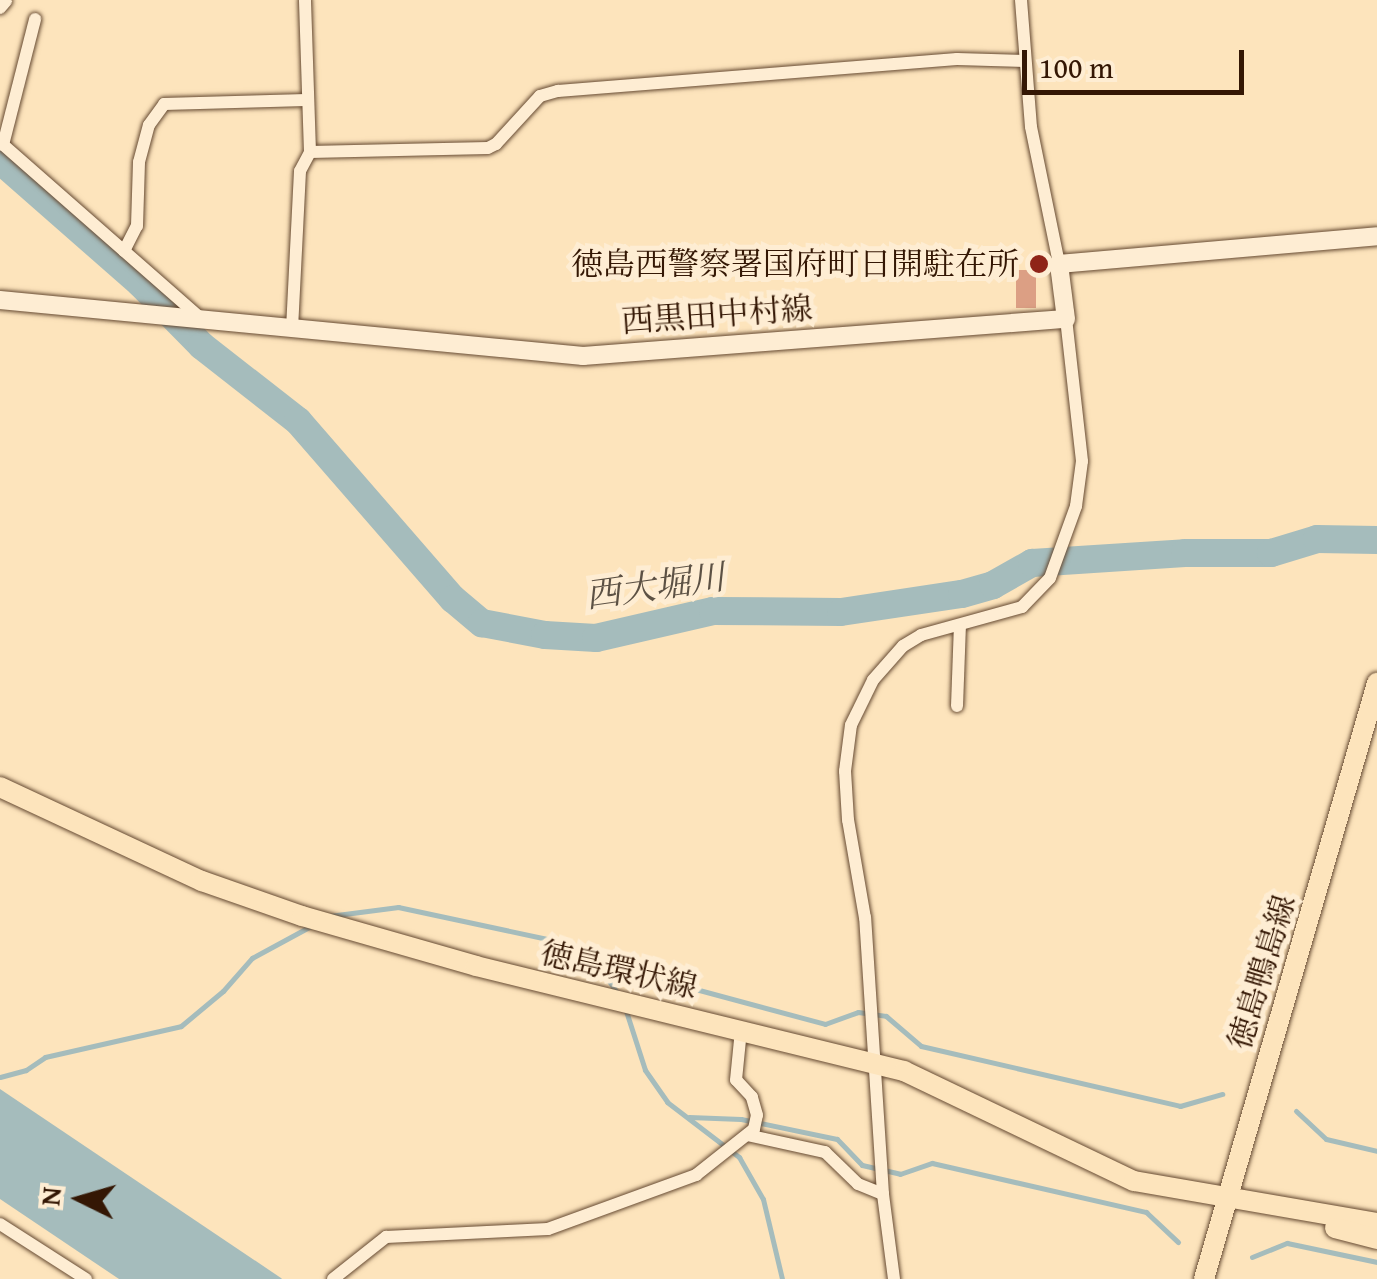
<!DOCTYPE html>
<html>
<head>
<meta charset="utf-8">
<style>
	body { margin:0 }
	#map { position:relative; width:1377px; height:1279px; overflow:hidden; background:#fde4bc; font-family:"Gentium Book Plus","Noto Serif JP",serif }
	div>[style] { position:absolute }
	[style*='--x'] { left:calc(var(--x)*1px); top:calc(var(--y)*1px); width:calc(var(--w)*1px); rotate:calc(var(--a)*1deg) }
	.water>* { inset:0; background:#a5bcbc }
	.stream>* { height:5px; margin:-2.5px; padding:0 2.5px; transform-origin:2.5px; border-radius:2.5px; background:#a5bcbc }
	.river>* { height:28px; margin:-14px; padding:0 14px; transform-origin:14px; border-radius:14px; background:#a5bcbc }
	.building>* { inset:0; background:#dc9f84; transform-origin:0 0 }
	.roads { filter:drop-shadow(0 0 2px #664a32) drop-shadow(0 0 2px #664a32) }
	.street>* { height:12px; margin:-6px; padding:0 6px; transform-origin:6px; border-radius:6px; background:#feedd3 }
	.secondary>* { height:18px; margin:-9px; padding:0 9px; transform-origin:9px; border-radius:9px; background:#feedd3 }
	.primary>* { height:20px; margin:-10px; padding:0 10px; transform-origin:10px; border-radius:10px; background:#fde4bc }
	.dots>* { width:28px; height:28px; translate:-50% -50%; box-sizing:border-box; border:5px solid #feedd3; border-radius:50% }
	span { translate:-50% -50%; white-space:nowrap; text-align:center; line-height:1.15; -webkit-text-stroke:10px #feedd3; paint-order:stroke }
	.poi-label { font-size:32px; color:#341704 }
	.right { translate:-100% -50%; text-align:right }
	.street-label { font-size:32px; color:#341704 }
	.water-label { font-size:35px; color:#5c5144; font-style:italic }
	.north { position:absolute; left:30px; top:1149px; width:100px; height:100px; -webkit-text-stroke:8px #feedd3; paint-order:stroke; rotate:275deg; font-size:28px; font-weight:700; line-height:40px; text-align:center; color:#341704 }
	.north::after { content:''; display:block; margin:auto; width:35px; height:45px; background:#341704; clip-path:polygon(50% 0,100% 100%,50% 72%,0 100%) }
	.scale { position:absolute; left:1022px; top:50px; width:222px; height:45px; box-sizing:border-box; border:5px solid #341704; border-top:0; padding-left:12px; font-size:30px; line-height:35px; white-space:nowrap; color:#341704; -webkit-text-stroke:8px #feedd3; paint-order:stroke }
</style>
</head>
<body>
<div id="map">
	<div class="water">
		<i style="clip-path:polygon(0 1089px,281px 1278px,282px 1279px,119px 1279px,0 1199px)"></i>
	</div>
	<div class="stream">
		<i style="--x:329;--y:916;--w:70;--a:-7.4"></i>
		<i style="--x:398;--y:907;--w:167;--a:12.1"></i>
		<i style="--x:561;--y:942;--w:39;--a:29"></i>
		<i style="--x:595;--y:961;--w:38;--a:55"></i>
		<i style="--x:599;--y:963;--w:234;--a:15.1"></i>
		<i style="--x:825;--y:1024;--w:35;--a:-20"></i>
		<i style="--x:858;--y:1012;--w:28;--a:8"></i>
		<i style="--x:886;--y:1016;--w:46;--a:40.6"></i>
		<i style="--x:921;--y:1046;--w:266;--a:13"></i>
		<i style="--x:1180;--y:1106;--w:44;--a:-15.9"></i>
		<i style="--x:626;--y:1011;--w:62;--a:72.1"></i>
		<i style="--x:645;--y:1070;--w:39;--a:55"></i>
		<i style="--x:667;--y:1102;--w:91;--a:37.4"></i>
		<i style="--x:739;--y:1157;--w:48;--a:60.3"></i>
		<i style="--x:763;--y:1199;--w:82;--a:76.6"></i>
		<i style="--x:0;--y:1077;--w:27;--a:-15"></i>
		<i style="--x:26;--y:1070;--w:23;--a:-34"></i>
		<i style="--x:45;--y:1057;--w:139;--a:-12.8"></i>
		<i style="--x:181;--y:1026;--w:55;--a:-39.8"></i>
		<i style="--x:223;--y:991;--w:44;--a:-48.7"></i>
		<i style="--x:252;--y:958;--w:67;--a:-28.5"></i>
		<i style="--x:1296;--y:1111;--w:41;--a:43"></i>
		<i style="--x:1326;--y:1139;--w:52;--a:13.2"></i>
		<i style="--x:689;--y:1117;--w:52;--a:2.2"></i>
		<i style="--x:741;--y:1119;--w:98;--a:11.8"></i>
		<i style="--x:837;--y:1139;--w:36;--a:46"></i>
		<i style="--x:862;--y:1165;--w:39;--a:13"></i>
		<i style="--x:900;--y:1174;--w:34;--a:-19"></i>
		<i style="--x:932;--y:1163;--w:220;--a:12.9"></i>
		<i style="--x:1146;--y:1212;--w:44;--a:43.2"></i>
		<i style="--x:1252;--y:1257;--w:38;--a:-22"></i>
		<i style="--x:1287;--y:1243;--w:92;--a:11.9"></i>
	</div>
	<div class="river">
		<i style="--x:0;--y:160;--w:188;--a:41.3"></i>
		<i style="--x:141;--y:284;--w:87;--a:45.5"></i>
		<i style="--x:202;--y:346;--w:122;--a:38"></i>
		<i style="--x:298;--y:421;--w:236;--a:49"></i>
		<i style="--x:453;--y:599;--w:38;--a:40"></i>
		<i style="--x:482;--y:623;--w:64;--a:10.8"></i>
		<i style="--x:545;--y:635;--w:51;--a:3.4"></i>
		<i style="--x:596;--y:638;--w:120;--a:-13"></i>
		<i style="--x:713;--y:611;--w:128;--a:0.4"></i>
		<i style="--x:841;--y:612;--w:122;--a:-8.5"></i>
		<i style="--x:962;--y:594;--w:32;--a:-16"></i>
		<i style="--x:993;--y:585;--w:45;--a:-29.4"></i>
		<i style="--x:1032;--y:563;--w:153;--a:-3.7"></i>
		<i style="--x:1185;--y:553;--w:86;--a:0"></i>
		<i style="--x:1271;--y:553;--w:48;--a:-16.9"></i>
		<i style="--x:1317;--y:539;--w:60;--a:1"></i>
	</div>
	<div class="building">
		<i style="left:1016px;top:270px;width:20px;height:38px"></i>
	</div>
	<div class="roads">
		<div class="street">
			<i style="--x:1021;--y:0;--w:127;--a:85.5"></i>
			<i style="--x:1031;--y:127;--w:140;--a:78.4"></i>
			<i style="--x:0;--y:8;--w:9;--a:-49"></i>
			<i style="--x:0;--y:142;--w:271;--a:41.3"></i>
			<i style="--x:3;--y:145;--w:130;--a:-75.7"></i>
			<i style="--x:310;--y:152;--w:178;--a:-1.3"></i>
			<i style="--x:488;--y:148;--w:9;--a:-27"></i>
			<i style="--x:496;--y:144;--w:65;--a:-47.5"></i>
			<i style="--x:540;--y:96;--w:19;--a:-16"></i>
			<i style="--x:558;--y:91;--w:400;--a:-4.6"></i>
			<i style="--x:957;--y:59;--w:68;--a:1.7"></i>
			<i style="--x:124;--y:251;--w:28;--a:-63"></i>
			<i style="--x:137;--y:226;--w:64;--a:-88.2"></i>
			<i style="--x:139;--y:162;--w:38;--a:-75"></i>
			<i style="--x:149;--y:125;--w:26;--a:-54"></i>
			<i style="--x:164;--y:104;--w:142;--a:-1.6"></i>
			<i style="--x:292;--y:329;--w:158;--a:-87.1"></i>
			<i style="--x:300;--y:171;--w:21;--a:-62"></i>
			<i style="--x:310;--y:152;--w:152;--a:-91.9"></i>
			<i style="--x:957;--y:706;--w:80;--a:-87.9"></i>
			<i style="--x:747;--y:1135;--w:80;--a:12.3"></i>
			<i style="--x:825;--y:1152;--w:46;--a:44.1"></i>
			<i style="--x:858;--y:1184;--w:27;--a:22"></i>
			<i style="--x:0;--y:1224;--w:102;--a:32.6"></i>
			<i style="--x:333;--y:1279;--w:68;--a:-38.4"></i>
			<i style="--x:386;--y:1237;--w:162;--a:-2.8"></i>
			<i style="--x:548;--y:1229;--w:158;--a:-20"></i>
			<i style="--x:696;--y:1175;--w:74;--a:-38.4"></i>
			<i style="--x:754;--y:1129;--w:14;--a:-78"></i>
			<i style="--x:757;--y:1115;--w:19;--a:-106"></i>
			<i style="--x:752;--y:1097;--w:23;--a:-133"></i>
			<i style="--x:736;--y:1080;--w:50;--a:-84.3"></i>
			<i style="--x:894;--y:1279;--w:86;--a:-97.4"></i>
			<i style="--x:883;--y:1194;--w:277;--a:-93.7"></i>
			<i style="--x:865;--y:918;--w:99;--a:-99.8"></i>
			<i style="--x:848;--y:820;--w:49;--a:-93.5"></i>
			<i style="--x:845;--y:771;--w:46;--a:-82.6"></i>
			<i style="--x:851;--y:725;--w:50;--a:-63.9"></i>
			<i style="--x:873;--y:680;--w:45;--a:-48.6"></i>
			<i style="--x:903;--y:646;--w:21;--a:-31"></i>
			<i style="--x:921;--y:635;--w:105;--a:-15.5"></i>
			<i style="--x:1022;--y:607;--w:40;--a:-46"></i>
			<i style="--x:1050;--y:578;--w:77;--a:-70.1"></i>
			<i style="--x:1076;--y:506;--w:45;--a:-82.4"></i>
			<i style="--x:1082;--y:461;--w:143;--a:-96.4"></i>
		</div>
		<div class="secondary">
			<i style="--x:0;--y:300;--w:586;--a:5.49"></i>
			<i style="--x:583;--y:356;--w:484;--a:-4.4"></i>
			<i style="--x:1066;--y:319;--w:55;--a:-97.3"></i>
			<i style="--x:1059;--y:264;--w:319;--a:-5"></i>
		</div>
		<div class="primary">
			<i style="--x:0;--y:787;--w:223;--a:25"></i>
			<i style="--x:202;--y:881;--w:106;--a:19.3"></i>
			<i style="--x:302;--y:916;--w:181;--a:16"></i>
			<i style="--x:476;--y:966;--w:441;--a:13.8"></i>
			<i style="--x:904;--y:1071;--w:255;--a:25.6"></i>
			<i style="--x:1134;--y:1181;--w:247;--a:9.8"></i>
			<i style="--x:1335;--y:1228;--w:43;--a:14.7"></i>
			<i style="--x:1204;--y:1279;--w:621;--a:-73.81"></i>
		</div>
	</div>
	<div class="dots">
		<i style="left:1039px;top:264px;background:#8f2418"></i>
	</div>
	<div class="poi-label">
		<span class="right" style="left:1019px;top:264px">徳島西警察署国府町日開駐在所</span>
	</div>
	<div class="street-label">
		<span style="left:717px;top:315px;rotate:-4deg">西黒田中村線</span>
		<span style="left:619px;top:970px;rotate:13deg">徳島環状線</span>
		<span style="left:1262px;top:972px;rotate:-73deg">徳島鴨島線</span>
	</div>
	<div class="water-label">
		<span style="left:655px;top:586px;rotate:-8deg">西大堀川</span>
	</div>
	<div class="north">N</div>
	<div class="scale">100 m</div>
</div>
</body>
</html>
